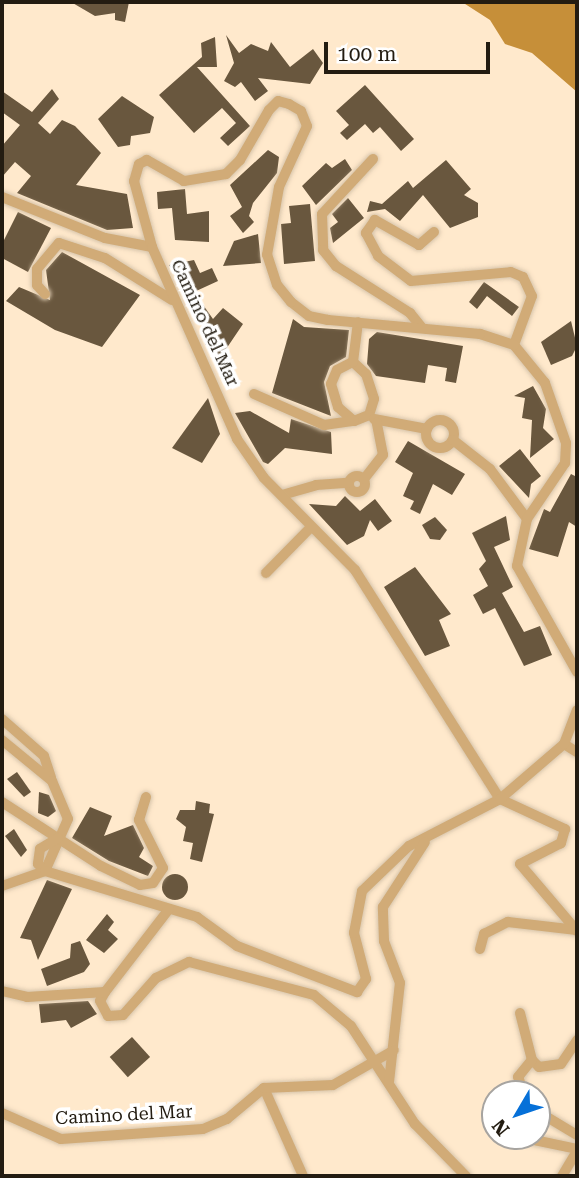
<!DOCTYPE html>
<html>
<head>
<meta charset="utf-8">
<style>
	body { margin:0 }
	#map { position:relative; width:579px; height:1178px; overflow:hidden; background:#ffe9cc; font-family:"Roboto Serif",serif }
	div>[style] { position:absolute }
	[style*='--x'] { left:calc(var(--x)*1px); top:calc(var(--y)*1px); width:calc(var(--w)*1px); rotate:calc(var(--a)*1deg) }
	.water>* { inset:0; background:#c68f39 }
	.building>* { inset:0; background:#69573e; transform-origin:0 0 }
	.round { border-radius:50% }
	.roads { filter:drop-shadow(0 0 2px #d7c4aa) drop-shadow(0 0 2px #d7c4aa) }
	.minor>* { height:10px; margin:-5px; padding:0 5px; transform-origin:5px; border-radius:5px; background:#d1ab77 }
	.minor>.ring { margin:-5px; padding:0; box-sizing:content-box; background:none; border:10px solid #d1ab77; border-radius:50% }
	span { translate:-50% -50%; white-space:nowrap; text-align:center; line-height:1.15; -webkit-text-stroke:7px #fff; paint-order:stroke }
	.street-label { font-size:18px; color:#231c11 }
	.frame { position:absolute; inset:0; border:4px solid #231c11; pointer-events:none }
	.north { position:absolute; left:481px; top:1080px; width:70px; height:70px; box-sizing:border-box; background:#fff; border:2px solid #a7a4a0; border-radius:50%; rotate:231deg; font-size:19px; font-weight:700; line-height:28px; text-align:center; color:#231c11 }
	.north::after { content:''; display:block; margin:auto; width:24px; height:32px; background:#0670d8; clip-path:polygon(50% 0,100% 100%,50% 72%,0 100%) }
	.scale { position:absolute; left:324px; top:42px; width:166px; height:32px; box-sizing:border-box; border:4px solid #231c11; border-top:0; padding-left:9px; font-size:21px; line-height:24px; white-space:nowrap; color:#231c11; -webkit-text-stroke:5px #fff; paint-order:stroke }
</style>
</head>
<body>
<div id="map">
	<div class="water">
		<i style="clip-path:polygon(462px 2px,577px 2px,577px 92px,532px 53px,505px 44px,490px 20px)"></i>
	</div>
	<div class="building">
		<i style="clip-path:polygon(71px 2px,129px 2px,125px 22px,115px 20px,115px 13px,95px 16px)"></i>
		<i style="clip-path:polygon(226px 35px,239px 53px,251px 44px,268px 51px,271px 42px,290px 67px,313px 49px,323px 63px,310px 84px,258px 78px,268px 91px,255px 101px,241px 82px,235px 87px,224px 81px,234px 63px)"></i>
		<i style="clip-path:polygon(215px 37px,217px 67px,197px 67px,250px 126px,228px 146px,220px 138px,236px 123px,222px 108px,194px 133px,159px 95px,202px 57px,201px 43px)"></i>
		<i style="clip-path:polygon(365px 85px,414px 139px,401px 151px,380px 127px,373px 133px,365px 124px,347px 140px,340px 133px,349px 125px,336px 111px)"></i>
		<i style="clip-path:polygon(52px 89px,59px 99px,38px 123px,50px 134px,62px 120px,75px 126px,101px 153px,76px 185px,127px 194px,133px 228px,107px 230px,17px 193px,31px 176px,15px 162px,2px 177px,2px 146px,20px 125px,2px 112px,2px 91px,32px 112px)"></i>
		<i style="clip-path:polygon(122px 96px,154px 117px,150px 133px,131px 136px,130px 145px,118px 147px,98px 119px)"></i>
		<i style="clip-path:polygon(268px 150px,279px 157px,277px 173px,253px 203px,249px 216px,254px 222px,243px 233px,230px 216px,242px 207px,230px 185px)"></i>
		<i style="clip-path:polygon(345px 159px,352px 170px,316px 205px,302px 186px,326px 163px,332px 168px)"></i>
		<i style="clip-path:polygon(446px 160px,471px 189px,464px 195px,478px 203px,478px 217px,450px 228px,423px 195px,400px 221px,385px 209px,367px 212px,370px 201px,382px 204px,408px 181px,413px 188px)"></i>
		<i style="clip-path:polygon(185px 189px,187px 214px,209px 211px,209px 242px,175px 240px,172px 208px,158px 209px,157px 192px)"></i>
		<i style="clip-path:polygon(348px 198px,364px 218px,333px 243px,330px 228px,338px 222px,332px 214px)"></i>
		<i style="clip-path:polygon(310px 204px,315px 261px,284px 264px,281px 224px,291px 223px,289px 206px)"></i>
		<i style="clip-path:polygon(18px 212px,51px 228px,28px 272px,2px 258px,2px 244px)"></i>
		<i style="clip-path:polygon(258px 234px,261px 263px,223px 266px,234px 241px)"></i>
		<i style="clip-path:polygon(62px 252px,140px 295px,102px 347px,55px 330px,6px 301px,19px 287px,50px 300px,46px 270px)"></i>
		<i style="clip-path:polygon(194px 260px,200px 273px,212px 268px,218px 281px,194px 292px,213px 319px,223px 308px,243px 324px,220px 358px,205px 344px,205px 328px,169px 265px)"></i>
		<i style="clip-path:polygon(484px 282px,519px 307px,512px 316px,487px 296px,477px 309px,469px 302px)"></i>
		<i style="clip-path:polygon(293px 319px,304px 327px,349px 330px,346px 357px,330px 366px,324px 382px,331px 416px,272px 393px)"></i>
		<i style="clip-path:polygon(571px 321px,577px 346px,572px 356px,551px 365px,541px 342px)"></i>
		<i style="clip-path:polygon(377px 332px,463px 346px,456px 383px,445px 381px,447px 368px,428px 365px,425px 383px,376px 376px,367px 364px,369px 339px)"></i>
		<i style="clip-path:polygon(533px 386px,546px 409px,543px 428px,554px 439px,530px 458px,532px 420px,522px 418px,525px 398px,514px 396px)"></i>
		<i style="clip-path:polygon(208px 398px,220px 434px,202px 463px,172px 448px)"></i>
		<i style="clip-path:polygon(250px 411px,289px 433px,291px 419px,331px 432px,332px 454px,285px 448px,268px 464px,263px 462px,235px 413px)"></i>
		<i style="clip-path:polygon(408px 441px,465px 474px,452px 495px,433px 484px,420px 514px,410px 509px,414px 501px,403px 496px,413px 473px,395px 462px)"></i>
		<i style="clip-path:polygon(520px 449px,541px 476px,531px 484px,529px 498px,499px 466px)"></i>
		<i style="clip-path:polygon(571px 474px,577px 477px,577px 527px,569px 522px,558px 557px,529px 549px,544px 509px,550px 512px)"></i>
		<i style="clip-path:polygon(345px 496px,360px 511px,375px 499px,392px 521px,378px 531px,370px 520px,364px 536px,347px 545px,309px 504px,336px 506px)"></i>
		<i style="clip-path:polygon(506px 516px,510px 540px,494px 547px,513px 587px,502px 593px,524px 632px,540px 626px,552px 655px,524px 666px,495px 608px,483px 614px,473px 595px,488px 586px,479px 569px,486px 561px,472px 533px)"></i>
		<i style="clip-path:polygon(435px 517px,447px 530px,440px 540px,430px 539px,422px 525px)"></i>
		<i style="clip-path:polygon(415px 567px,451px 614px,439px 620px,450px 646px,425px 656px,384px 587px)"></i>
		<i style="clip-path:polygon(17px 772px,31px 792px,24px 797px,7px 779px)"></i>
		<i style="clip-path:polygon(39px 792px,49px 795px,56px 811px,48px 817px,38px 813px)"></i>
		<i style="clip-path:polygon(196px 801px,210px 804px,209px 813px,214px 814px,202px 862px,190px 859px,193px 843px,183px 841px,186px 827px,176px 819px,180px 810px,195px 810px)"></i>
		<i style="clip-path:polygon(90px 807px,112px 816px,104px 836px,133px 825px,144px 848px,139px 857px,153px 866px,148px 876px,109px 861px,72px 838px)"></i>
		<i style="clip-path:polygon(14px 829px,27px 850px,21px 857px,5px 836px)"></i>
		<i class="round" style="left:162px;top:874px;width:26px;height:26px"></i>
		<i style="clip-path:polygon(47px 880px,72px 889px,38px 960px,31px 940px,20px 938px)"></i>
		<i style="clip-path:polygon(107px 914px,114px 922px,108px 930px,118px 939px,104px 953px,86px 940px)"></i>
		<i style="clip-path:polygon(80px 941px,90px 964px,84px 972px,47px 986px,41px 969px,70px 958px,71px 944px)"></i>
		<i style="clip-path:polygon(88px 1001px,97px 1014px,71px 1028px,66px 1020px,41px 1023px,39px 1004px)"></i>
		<i style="left:132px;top:1037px;width:27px;height:30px;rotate:48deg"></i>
	</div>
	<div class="roads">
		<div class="minor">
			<i style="--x:373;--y:159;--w:75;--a:132.8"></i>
			<i style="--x:322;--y:214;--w:36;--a:88"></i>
			<i style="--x:323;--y:250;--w:21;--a:51"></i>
			<i style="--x:336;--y:266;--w:88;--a:32.4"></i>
			<i style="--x:410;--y:313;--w:19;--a:51"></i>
			<i style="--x:2;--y:197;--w:111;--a:21.7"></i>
			<i style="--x:105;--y:238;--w:48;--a:10.8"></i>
			<i style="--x:434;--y:232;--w:20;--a:139"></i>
			<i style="--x:419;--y:245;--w:51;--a:-150.4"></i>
			<i style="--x:375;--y:220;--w:16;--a:125"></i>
			<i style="--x:366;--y:233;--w:26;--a:62"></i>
			<i style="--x:378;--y:256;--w:41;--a:37.1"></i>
			<i style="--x:411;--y:281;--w:100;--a:-5.1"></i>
			<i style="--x:511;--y:272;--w:13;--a:23"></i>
			<i style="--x:523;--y:277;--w:21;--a:65"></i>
			<i style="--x:532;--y:296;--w:52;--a:110.2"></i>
			<i style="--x:45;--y:294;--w:12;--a:-132"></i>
			<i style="--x:37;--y:285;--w:16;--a:-90"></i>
			<i style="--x:37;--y:269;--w:34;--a:-50"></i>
			<i style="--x:59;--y:243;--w:48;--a:18.1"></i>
			<i style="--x:105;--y:258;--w:79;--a:32.1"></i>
			<i style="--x:353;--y:362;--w:18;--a:43"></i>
			<i style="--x:366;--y:374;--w:26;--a:72"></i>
			<i style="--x:374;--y:399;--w:17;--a:107"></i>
			<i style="--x:369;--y:415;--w:16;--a:158"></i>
			<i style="--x:354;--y:421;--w:21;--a:-139"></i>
			<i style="--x:338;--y:407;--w:24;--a:-107"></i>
			<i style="--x:331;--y:384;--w:15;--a:-67"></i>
			<i style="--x:337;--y:370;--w:18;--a:-27"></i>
			<i style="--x:353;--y:362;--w:40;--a:-82.9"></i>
			<i style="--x:254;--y:394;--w:77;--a:23.9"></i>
			<i style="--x:324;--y:425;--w:30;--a:-8"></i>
			<i style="--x:374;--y:419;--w:54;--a:10.7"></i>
			<i class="ring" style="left:426px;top:420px;width:18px;height:18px"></i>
			<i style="--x:453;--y:440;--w:47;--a:38.1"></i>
			<i style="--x:490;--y:469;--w:62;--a:53.5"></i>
			<i class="ring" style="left:349px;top:476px;width:6px;height:6px"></i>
			<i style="--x:364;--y:479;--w:31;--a:-52"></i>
			<i style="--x:383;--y:455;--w:33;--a:-101"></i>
			<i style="--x:282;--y:495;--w:35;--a:-16"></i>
			<i style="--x:316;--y:485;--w:32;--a:-4"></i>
			<i style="--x:266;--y:573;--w:64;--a:-45.6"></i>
			<i style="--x:577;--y:672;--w:122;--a:-119.5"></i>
			<i style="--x:517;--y:566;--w:48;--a:-78"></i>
			<i style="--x:527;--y:519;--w:68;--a:-55.8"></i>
			<i style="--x:565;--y:463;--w:20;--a:-87"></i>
			<i style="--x:566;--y:443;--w:64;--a:-109.3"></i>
			<i style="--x:545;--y:383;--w:49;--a:-129.2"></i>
			<i style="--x:514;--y:345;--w:36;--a:-162"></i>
			<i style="--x:480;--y:334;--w:153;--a:-174.7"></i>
			<i style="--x:328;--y:320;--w:19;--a:-168"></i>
			<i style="--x:309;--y:316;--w:23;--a:-142"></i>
			<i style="--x:291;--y:302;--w:22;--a:-129"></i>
			<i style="--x:277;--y:285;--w:32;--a:-108"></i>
			<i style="--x:267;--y:255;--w:69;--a:-80"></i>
			<i style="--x:279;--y:187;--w:67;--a:-65.3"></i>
			<i style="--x:307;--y:126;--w:16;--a:-112"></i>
			<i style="--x:301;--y:111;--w:14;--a:-150"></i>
			<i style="--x:289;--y:104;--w:11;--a:-165"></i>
			<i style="--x:278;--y:101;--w:13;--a:135"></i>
			<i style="--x:269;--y:110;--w:58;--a:120.1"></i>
			<i style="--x:240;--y:160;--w:20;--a:135"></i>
			<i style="--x:226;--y:174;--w:43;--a:170.5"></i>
			<i style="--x:184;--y:181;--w:43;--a:-150.4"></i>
			<i style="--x:147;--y:160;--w:9;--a:153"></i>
			<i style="--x:139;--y:164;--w:18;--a:106"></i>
			<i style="--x:134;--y:181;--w:68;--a:74.7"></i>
			<i style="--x:152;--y:247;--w:210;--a:66.1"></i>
			<i style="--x:237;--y:439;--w:47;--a:55.3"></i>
			<i style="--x:264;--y:478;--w:129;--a:45.3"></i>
			<i style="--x:355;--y:570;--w:271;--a:57.7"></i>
			<i style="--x:500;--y:799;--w:72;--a:24.8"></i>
			<i style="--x:565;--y:829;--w:15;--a:106"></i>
			<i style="--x:561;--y:843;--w:46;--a:152.9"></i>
			<i style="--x:520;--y:864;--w:88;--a:49.6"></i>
			<i style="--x:2;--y:719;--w:56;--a:41.4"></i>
			<i style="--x:44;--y:756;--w:23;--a:72"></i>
			<i style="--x:2;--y:740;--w:65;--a:39.4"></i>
			<i style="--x:52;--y:781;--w:41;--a:67.2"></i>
			<i style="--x:68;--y:819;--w:57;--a:113.9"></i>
			<i style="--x:45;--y:871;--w:46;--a:160.8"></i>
			<i style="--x:564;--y:744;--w:15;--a:32"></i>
			<i style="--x:2;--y:802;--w:118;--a:32.9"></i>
			<i style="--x:101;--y:866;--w:43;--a:26"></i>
			<i style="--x:140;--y:885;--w:13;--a:-9"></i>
			<i style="--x:153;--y:883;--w:18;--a:-56"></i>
			<i style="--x:163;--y:868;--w:54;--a:-116.6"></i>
			<i style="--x:139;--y:820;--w:24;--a:-73"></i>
			<i style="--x:58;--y:838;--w:21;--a:149"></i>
			<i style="--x:40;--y:849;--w:15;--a:98"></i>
			<i style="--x:38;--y:864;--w:10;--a:45"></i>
			<i style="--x:45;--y:871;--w:159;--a:16.8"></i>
			<i style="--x:197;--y:917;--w:49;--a:35.9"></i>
			<i style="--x:237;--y:946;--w:129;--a:21"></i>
			<i style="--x:357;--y:992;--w:16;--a:-55"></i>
			<i style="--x:366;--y:979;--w:48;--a:-104.6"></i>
			<i style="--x:354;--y:933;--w:43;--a:-79.2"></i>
			<i style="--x:362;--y:891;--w:65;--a:-43.8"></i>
			<i style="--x:409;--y:846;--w:102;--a:-27.3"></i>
			<i style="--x:500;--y:799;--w:84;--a:-40.7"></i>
			<i style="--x:564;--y:744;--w:36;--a:-69"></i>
			<i style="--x:169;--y:909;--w:105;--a:127.6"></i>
			<i style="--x:105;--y:992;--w:10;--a:119"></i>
			<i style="--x:100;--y:1001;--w:17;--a:62"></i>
			<i style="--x:108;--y:1016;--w:15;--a:-4"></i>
			<i style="--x:123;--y:1015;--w:50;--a:-48.3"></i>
			<i style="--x:156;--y:978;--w:37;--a:-26"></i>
			<i style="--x:189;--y:962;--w:129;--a:14.8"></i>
			<i style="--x:314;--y:995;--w:48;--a:40"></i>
			<i style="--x:351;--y:1026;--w:117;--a:56.9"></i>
			<i style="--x:415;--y:1124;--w:73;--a:45.6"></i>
			<i style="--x:480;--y:949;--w:16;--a:-75"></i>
			<i style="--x:484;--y:934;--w:27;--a:-27"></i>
			<i style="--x:508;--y:922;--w:69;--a:6.6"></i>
			<i style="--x:2;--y:991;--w:26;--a:13"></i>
			<i style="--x:27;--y:997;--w:78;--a:-3.7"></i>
			<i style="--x:520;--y:1013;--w:49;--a:75.7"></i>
			<i style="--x:532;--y:1060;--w:10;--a:45"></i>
			<i style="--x:539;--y:1067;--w:22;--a:-8"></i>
			<i style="--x:561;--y:1064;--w:29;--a:-56"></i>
			<i style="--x:389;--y:1082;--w:100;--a:-83.7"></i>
			<i style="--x:400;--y:983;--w:45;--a:-110.9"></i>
			<i style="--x:384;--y:941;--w:34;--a:-92"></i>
			<i style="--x:383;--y:907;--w:77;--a:-57.1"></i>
			<i style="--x:264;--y:1088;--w:96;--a:66.1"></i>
			<i style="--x:524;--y:1094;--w:18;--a:-109"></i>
			<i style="--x:518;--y:1077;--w:22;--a:-51"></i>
			<i style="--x:537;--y:1111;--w:47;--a:31"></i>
			<i style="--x:2;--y:1113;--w:64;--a:23.8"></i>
			<i style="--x:61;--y:1139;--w:142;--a:-4"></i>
			<i style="--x:203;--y:1129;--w:26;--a:-23"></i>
			<i style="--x:227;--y:1119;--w:48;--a:-40"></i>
			<i style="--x:264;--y:1088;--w:69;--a:-2.5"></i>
			<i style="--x:333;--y:1085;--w:70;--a:-29.8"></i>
			<i style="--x:515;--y:1136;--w:63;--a:11.8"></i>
			<i style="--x:562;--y:1176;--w:29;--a:-59"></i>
		</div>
	</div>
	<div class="street-label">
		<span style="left:205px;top:323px;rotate:65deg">Camino del Mar</span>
		<span style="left:124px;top:1115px;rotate:-3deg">Camino del Mar</span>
	</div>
	<div class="frame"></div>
	<div class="north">N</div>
	<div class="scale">100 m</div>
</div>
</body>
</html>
